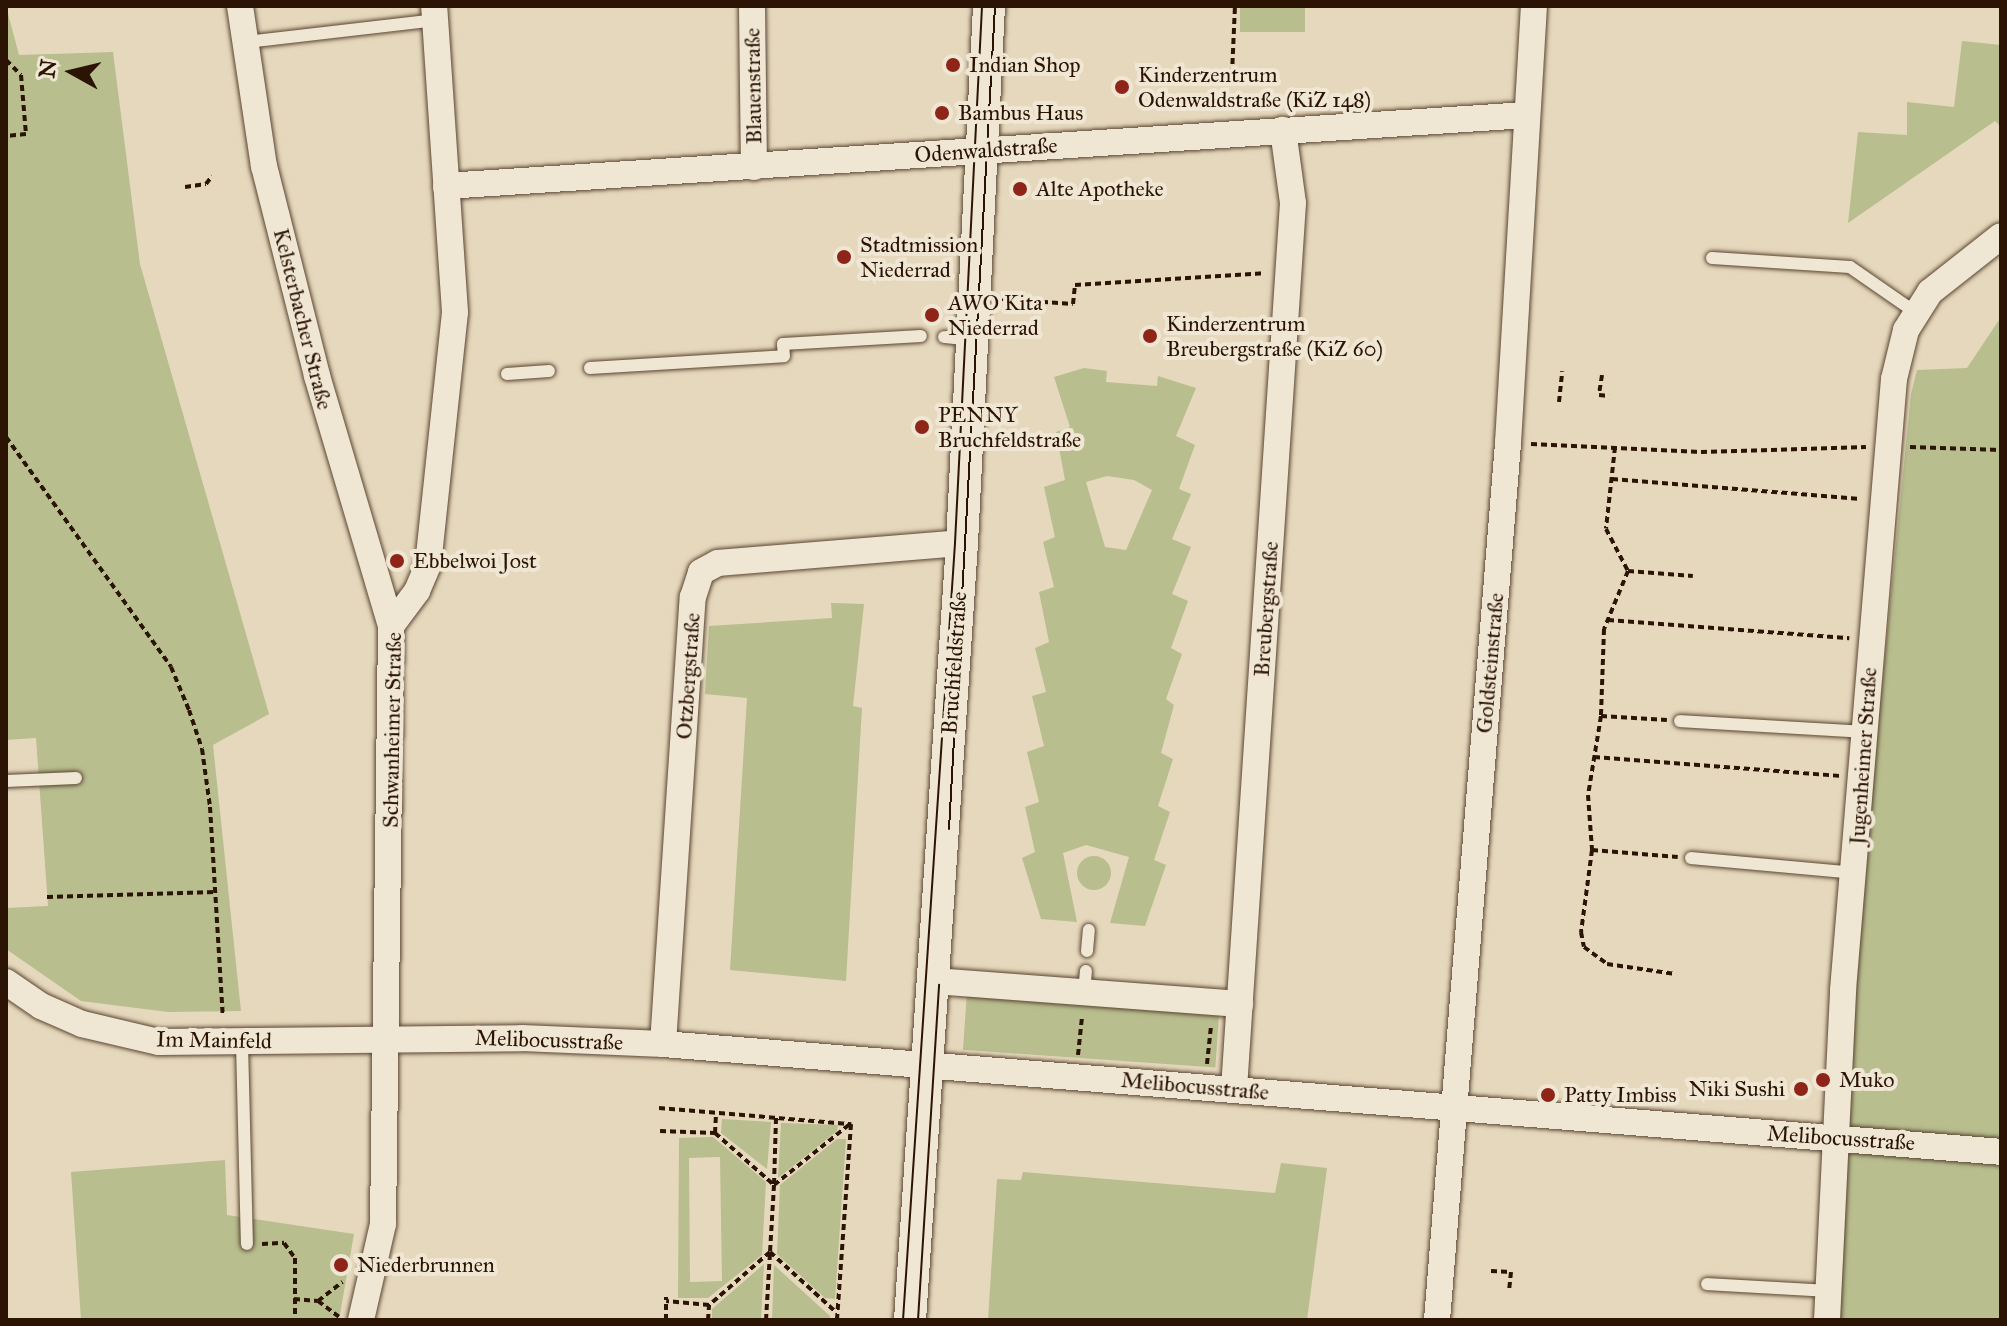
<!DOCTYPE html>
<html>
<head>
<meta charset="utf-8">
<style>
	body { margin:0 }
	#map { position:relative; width:2007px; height:1326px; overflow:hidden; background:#e6d8bc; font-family:"IM FELL Great Primer",serif }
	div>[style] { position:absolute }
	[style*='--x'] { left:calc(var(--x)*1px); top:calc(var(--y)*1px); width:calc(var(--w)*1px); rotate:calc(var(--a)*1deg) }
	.green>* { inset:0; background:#b8be8e; transform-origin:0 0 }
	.round { border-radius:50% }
	.path>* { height:4px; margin-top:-2px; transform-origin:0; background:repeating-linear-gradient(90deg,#2c1404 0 6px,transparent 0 10px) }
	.roads { filter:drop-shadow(0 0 2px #5a4532) drop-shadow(0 0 2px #5a4532) }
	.service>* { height:12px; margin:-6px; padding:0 6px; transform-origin:6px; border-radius:6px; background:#efe6d3 }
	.minor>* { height:26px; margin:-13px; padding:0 13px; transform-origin:13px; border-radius:13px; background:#efe6d3 }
	.tertiary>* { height:32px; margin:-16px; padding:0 16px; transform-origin:16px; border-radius:16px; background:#efe6d3 }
	.tram>* { height:2px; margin:-1px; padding:0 1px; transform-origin:1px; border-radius:1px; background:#2c1404 }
	.dots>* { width:22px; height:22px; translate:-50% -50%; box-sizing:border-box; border:4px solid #efe6d3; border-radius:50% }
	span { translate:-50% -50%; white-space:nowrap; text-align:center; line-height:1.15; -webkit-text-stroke:8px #efe6d3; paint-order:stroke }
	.poi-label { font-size:22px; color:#2c1404 }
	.left { translate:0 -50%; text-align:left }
	.right { translate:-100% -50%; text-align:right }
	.street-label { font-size:22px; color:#2c1404 }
	.frame { position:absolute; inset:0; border:8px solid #2c1404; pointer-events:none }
	.north { position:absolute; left:32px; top:32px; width:80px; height:80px; -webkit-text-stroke:6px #efe6d3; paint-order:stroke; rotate:278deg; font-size:22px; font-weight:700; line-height:32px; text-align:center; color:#2c1404 }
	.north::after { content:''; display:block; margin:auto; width:28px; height:36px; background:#2c1404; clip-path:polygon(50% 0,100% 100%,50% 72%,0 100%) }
</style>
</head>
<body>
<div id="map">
	<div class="green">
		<i style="clip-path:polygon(6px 6px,19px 55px,113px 52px,140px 264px,269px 714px,213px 745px,241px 1011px,168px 1012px,81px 1001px,6px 949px,6px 908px,48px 906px,36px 738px,6px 740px)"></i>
		<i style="left:1240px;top:6px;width:65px;height:26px"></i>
		<i style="clip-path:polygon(1962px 41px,2001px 45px,2001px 127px,1995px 121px,1848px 223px,1858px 132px,1907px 135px,1907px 102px,1954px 107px)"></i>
		<i style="clip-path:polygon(2001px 317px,2001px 1320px,1828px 1320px,1837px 1137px,1911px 394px,1917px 370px,1967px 368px)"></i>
		<i style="clip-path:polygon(evenodd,1084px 368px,1107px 371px,1106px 382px,1157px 386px,1158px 376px,1196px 388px,1176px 436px,1195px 445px,1179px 489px,1191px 494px,1172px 539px,1191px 547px,1172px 594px,1188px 601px,1171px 648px,1182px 654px,1166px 699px,1174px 705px,1161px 753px,1173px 759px,1158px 806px,1170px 812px,1154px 860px,1166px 865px,1145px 926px,1110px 923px,1129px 857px,1086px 845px,1063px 853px,1077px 922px,1041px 919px,1022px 858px,1035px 852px,1025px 807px,1039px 802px,1027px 752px,1044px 746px,1032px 696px,1046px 692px,1035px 648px,1049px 642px,1039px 592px,1054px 587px,1043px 542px,1055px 537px,1044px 487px,1065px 480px,1056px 432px,1070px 427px,1054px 377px,1084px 368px,1107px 476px,1134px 480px,1152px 490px,1126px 550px,1105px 547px,1086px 482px,1107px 476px)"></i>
		<i style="clip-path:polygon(831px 603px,864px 604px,853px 706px,862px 708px,846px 981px,730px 970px,747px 698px,705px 694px,709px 626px,832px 618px)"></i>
		<i class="round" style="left:1077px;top:856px;width:34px;height:34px"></i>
		<i style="left:967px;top:992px;width:253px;height:58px;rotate:4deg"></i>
		<i style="clip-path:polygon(722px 1119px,771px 1122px,767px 1169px,721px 1133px)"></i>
		<i style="clip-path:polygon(781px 1123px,838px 1125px,837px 1131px,778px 1178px)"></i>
		<i style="clip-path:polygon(evenodd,713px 1137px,766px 1182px,762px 1255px,708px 1298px,678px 1298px,679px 1138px,713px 1137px,720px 1157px,722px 1281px,690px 1282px,689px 1158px,720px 1157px)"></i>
		<i style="clip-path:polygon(837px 1139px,846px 1139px,835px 1299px,825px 1298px,777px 1254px,780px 1185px)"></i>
		<i style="clip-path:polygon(225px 1160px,227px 1215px,354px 1234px,339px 1320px,81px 1320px,71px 1172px)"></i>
		<i style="clip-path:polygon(1281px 1163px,1327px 1168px,1307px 1320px,988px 1320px,997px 1179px,1021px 1180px,1023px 1172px,1275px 1193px)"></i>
		<i style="clip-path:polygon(764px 1264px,761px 1320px,712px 1319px,712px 1309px)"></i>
		<i style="clip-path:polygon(774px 1265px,830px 1316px,830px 1320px,772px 1320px)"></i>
	</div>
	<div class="path">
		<i style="--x:6;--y:60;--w:21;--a:45"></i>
		<i style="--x:21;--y:75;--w:59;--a:85.2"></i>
		<i style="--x:26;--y:134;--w:20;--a:174"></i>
		<i style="--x:1232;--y:74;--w:68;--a:-87.5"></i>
		<i style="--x:185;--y:187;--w:21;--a:-8"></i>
		<i style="--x:206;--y:184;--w:10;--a:-53"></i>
		<i style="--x:1002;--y:299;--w:71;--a:4"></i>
		<i style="--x:1073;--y:304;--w:19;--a:-84"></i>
		<i style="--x:1075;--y:285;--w:189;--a:-3.6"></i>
		<i style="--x:1602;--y:375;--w:20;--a:99"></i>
		<i style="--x:1599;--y:395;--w:10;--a:6"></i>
		<i style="--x:1559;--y:402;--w:31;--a:-84"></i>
		<i style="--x:6;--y:437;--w:283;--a:54.3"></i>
		<i style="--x:171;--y:667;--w:47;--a:67.3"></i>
		<i style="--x:189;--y:710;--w:41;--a:71.6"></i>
		<i style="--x:202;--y:749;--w:59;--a:82.1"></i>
		<i style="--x:210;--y:807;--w:210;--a:86.5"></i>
		<i style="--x:1531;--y:444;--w:170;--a:2.7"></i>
		<i style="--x:1701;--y:452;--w:165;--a:-1.7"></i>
		<i style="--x:1615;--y:447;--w:82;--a:96.3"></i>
		<i style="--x:1606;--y:529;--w:47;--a:62.4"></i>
		<i style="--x:1628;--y:571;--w:63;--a:112.5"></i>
		<i style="--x:1604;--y:629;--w:87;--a:92"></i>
		<i style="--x:1601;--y:716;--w:80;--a:99.3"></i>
		<i style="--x:1588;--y:795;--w:55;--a:85.8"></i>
		<i style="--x:1592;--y:850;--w:83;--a:97.6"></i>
		<i style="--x:1581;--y:932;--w:15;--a:79"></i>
		<i style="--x:1584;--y:947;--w:29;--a:36"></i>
		<i style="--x:1607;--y:964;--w:69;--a:8.4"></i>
		<i style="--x:1910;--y:447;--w:91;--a:1.9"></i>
		<i style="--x:1612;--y:479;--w:249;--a:4.6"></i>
		<i style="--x:1628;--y:571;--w:65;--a:4.4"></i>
		<i style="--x:1608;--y:620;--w:242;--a:4.3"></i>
		<i style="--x:1601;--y:716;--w:66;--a:3.5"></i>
		<i style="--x:1594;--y:757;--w:246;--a:4.4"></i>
		<i style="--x:1592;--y:850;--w:86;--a:4.7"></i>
		<i style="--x:47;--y:897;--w:169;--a:-1.7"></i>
		<i style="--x:1078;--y:1055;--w:39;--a:-84"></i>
		<i style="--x:1207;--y:1064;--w:38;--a:-84"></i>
		<i style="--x:659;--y:1108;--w:193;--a:4.8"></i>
		<i style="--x:851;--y:1124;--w:196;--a:94.1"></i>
		<i style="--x:776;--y:1118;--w:67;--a:91.7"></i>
		<i style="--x:774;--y:1185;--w:97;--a:-38.8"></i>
		<i style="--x:660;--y:1131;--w:55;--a:2.1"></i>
		<i style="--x:715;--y:1133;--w:79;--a:41.4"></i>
		<i style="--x:774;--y:1185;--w:67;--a:93.4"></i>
		<i style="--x:770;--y:1252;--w:81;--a:139"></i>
		<i style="--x:709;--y:1305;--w:43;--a:-174.7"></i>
		<i style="--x:715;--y:1133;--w:20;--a:-87"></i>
		<i style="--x:262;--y:1244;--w:22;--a:-3"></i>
		<i style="--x:284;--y:1243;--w:19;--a:54"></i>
		<i style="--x:295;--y:1258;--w:62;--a:90"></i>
		<i style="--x:1491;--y:1271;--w:20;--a:3"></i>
		<i style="--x:1511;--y:1272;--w:20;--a:96"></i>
		<i style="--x:294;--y:1299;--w:24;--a:5"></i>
		<i style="--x:318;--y:1301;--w:26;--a:37"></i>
		<i style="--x:318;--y:1301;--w:31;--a:-38"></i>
		<i style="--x:666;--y:1320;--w:23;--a:-90"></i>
		<i style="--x:708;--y:1320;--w:15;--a:-86"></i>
		<i style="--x:766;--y:1320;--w:68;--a:-86.6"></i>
		<i style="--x:770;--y:1252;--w:89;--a:42.3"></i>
	</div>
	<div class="roads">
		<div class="service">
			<i style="--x:246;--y:42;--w:190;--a:-6.6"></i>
			<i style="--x:1712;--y:258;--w:138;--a:3.7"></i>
			<i style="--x:1850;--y:267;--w:79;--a:34.7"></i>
			<i style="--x:944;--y:337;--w:28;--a:6"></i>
			<i style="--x:590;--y:368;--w:194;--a:-3.5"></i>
			<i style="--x:784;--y:356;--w:12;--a:-95"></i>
			<i style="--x:783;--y:344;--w:138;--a:-3.3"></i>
			<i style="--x:507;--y:374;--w:42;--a:-4.1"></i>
			<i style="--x:1680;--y:721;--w:185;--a:3.4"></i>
			<i style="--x:6;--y:781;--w:70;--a:-2.5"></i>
			<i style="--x:1691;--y:858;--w:165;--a:5.2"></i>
			<i style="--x:1087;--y:951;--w:21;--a:-85"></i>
			<i style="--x:1084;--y:993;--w:22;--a:-85"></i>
			<i style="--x:242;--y:1043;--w:201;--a:88.6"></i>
			<i style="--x:1707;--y:1284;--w:121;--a:3.3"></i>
		</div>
		<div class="minor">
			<i style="--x:240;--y:6;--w:162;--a:81.5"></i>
			<i style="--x:264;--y:166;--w:217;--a:75.8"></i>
			<i style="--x:317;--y:376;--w:261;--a:73.5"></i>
			<i style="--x:752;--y:6;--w:161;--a:89.3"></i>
			<i style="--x:446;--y:186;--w:1082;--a:-3.76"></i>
			<i style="--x:934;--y:981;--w:307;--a:4.3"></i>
			<i style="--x:6;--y:982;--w:42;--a:34.4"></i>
			<i style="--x:41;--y:1006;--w:45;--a:23.7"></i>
			<i style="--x:82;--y:1024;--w:79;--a:13.2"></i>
			<i style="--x:159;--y:1042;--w:363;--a:-0.6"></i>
			<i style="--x:522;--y:1038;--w:141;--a:2.4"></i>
			<i style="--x:663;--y:1044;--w:1342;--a:4.61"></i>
			<i style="--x:663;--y:1044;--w:448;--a:-86.2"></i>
			<i style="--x:693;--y:597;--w:26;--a:-72"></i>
			<i style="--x:701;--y:572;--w:19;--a:-28"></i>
			<i style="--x:718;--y:563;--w:245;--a:-4.7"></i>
			<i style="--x:1234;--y:1089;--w:888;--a:-86.19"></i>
			<i style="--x:1293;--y:203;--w:74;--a:-97.8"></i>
			<i style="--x:361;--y:1320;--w:98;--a:-77.1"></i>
			<i style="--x:383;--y:1224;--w:598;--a:-89.23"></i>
			<i style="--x:391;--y:626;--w:44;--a:-53.4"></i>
			<i style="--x:417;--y:591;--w:28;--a:-67"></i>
			<i style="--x:428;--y:565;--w:254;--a:-83.9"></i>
			<i style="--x:455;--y:312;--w:307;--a:-93.9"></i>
			<i style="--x:1437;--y:1320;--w:880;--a:-85.37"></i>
			<i style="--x:1508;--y:443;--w:438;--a:-86.6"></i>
			<i style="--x:1827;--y:1320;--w:330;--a:-87.2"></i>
			<i style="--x:1843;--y:990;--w:613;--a:-85.23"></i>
			<i style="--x:1894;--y:379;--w:50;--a:-76.2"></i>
			<i style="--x:1906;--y:330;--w:45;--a:-57.7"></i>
			<i style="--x:1930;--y:292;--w:90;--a:-38.3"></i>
		</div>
		<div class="tertiary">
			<i style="--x:910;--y:1320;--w:779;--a:-86.17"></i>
			<i style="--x:962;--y:543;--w:538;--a:-87.12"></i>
		</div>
	</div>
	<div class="tram">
		<i style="--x:949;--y:829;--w:824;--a:-86.8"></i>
		<i style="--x:903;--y:1320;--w:779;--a:-86.17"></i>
		<i style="--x:955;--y:543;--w:538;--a:-87.12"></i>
		<i style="--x:918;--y:1320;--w:336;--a:-86.4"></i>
	</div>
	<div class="dots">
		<i style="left:953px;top:65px;background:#8f2418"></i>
		<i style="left:1122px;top:87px;background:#8f2418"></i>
		<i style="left:942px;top:113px;background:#8f2418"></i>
		<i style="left:1020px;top:189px;background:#8f2418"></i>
		<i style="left:844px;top:257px;background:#8f2418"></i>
		<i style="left:932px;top:315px;background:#8f2418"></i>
		<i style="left:1150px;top:336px;background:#8f2418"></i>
		<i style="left:922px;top:427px;background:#8f2418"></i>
		<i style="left:397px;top:561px;background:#8f2418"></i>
		<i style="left:1823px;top:1080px;background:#8f2418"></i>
		<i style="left:1801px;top:1089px;background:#8f2418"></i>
		<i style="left:1548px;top:1095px;background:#8f2418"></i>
		<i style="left:341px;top:1265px;background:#8f2418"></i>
	</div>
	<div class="poi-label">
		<span class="left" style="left:969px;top:65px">Indian Shop</span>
		<span class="left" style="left:1138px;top:87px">Kinderzentrum<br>Odenwaldstraße (KiZ 148)</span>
		<span class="left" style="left:958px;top:113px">Bambus Haus</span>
		<span class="left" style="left:1036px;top:189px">Alte Apotheke</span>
		<span class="left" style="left:860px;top:257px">Stadtmission<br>Niederrad</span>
		<span class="left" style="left:948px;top:315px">AWO Kita<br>Niederrad</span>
		<span class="left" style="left:1166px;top:336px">Kinderzentrum<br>Breubergstraße (KiZ 60)</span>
		<span class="left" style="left:938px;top:427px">PENNY<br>Bruchfeldstraße</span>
		<span class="left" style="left:413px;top:561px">Ebbelwoi Jost</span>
		<span class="left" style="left:1839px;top:1080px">Muko</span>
		<span class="right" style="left:1785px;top:1089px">Niki Sushi</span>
		<span class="left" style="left:1564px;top:1095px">Patty Imbiss</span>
		<span class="left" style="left:357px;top:1265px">Niederbrunnen</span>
	</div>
	<div class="street-label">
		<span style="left:753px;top:86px;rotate:-91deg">Blauenstraße</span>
		<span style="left:986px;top:150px;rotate:-4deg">Odenwaldstraße</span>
		<span style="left:303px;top:319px;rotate:76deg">Kelsterbacher Straße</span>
		<span style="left:1266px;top:609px;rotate:-86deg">Breubergstraße</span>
		<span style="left:954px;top:663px;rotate:-86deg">Bruchfeldstraße</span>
		<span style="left:1490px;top:663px;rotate:-85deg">Goldsteinstraße</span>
		<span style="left:688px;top:676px;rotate:-86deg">Otzbergstraße</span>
		<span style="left:392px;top:730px;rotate:-89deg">Schwanheimer Straße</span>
		<span style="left:1863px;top:756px;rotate:-86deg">Jugenheimer Straße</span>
		<span style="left:214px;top:1040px;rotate:1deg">Im Mainfeld</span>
		<span style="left:549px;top:1040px;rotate:2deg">Melibocusstraße</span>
		<span style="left:1195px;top:1086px;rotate:5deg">Melibocusstraße</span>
		<span style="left:1841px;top:1138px;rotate:4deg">Melibocusstraße</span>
	</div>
	<div class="frame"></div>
	<div class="north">N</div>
</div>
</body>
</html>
